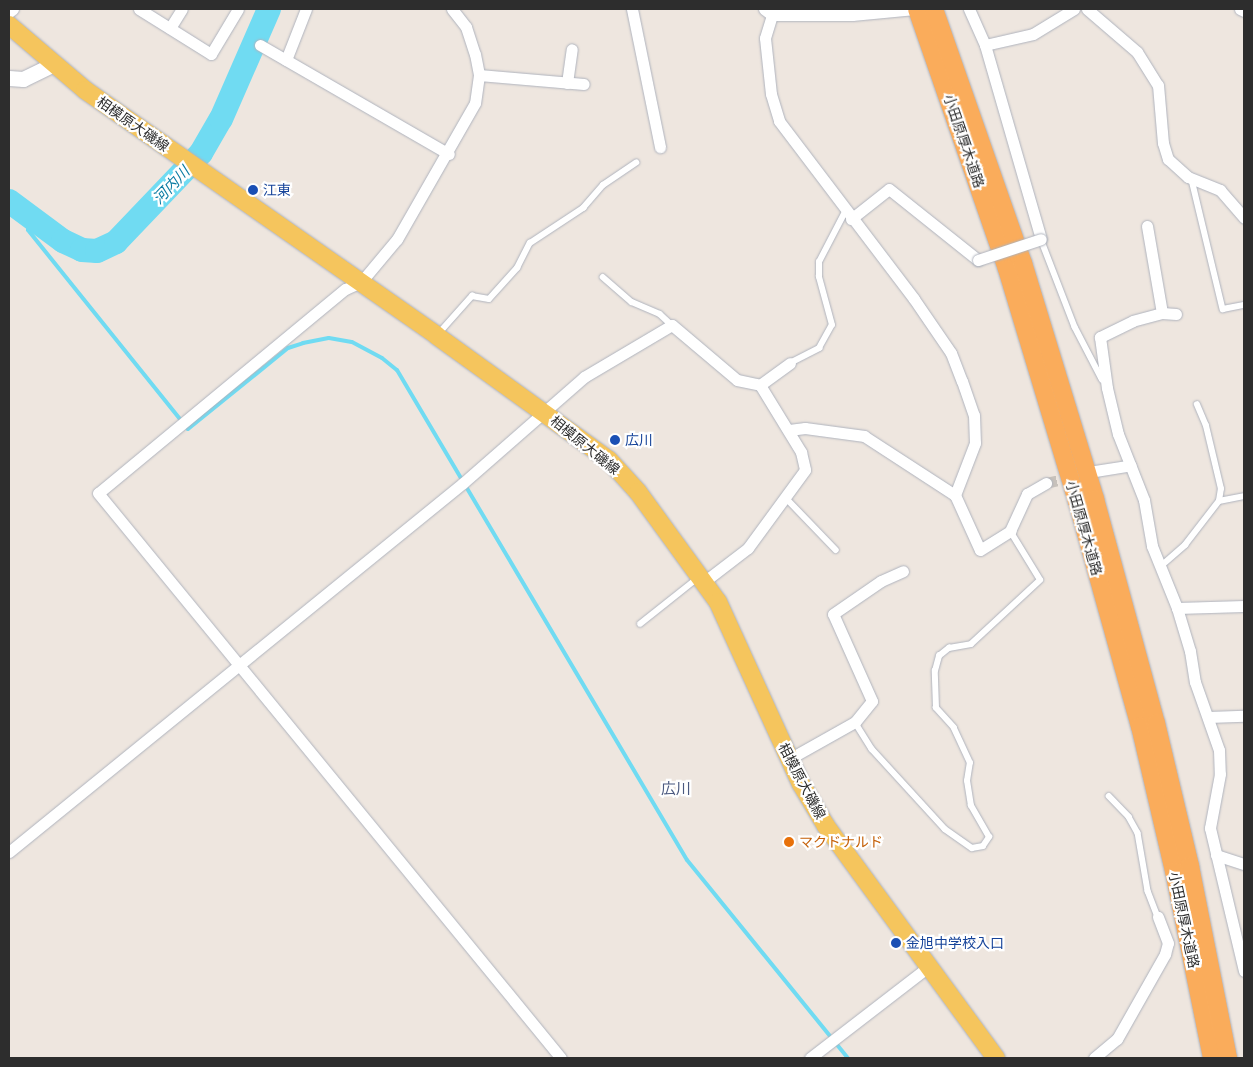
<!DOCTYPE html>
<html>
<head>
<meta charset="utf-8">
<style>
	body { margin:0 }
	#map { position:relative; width:1253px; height:1067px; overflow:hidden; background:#eee6df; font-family:Arial,"Noto Sans JP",sans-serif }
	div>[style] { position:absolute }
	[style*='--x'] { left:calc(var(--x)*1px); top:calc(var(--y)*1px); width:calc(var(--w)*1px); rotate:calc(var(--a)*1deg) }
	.stream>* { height:4px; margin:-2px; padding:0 2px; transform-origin:2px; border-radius:2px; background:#70dbf2 }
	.river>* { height:24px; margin:-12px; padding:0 12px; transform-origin:12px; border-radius:12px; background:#70dbf2 }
	.minor-tunnel>* { height:11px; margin-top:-5.5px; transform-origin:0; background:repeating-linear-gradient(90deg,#c7c1bb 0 11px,transparent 0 16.5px) }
	.roads { filter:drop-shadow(0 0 1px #afb3bd) drop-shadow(0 0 1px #afb3bd) }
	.service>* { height:5.5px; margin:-2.75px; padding:0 2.75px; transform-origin:2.75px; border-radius:2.75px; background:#fff }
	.minor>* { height:11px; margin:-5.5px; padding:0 5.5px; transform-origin:5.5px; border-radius:5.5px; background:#fff }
	.secondary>* { height:15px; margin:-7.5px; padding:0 7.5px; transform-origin:7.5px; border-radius:7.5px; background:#fff }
	.primary>* { height:18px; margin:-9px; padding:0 9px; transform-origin:9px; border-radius:9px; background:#f5c55d }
	.trunk>* { height:18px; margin:-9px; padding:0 9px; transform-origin:9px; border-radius:9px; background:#faac5b }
	.bridges { filter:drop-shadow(0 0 1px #afb3bd) drop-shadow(0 0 1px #afb3bd) }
	.minor-bridge>* { height:11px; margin:-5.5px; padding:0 5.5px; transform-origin:5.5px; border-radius:5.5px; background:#fff }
	.dots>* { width:14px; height:14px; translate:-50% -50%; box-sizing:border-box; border:2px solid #fff; border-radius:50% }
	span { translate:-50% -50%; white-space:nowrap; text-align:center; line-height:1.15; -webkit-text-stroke:4.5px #fff; paint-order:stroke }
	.street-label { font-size:14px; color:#2d2d2d }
	.transit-label { font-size:14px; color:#164399 }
	.left { translate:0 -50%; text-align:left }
	.food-label { font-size:14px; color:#c56008 }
	.water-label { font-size:15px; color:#0a7ba3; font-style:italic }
	.neighbourhood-label { font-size:15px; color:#4b597f }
	.frame { position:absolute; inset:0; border:10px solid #2d2d2d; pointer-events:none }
</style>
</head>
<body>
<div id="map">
	<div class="stream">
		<i style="--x:30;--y:217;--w:13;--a:99"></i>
		<i style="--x:28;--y:230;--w:255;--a:51.2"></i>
		<i style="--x:188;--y:429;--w:129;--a:-39"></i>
		<i style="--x:288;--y:348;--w:16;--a:-18"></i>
		<i style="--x:303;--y:343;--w:26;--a:-11"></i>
		<i style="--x:329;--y:338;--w:23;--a:10"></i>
		<i style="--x:352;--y:342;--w:34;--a:28"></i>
		<i style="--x:382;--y:358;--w:19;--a:39"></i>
		<i style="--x:397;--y:370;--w:569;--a:59.38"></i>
		<i style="--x:687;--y:860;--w:255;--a:50.9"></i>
	</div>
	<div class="river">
		<i style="--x:9;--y:201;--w:67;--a:36.5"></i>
		<i style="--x:63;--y:241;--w:21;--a:25"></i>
		<i style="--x:82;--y:250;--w:15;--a:4"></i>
		<i style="--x:97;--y:251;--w:21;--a:-25"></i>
		<i style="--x:116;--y:242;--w:123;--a:-46.3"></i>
		<i style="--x:201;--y:153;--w:39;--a:-60"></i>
		<i style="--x:221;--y:119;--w:120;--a:-66.4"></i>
	</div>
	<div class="minor-tunnel">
		<i style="--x:1046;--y:483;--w:31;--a:-13"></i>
	</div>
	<div class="roads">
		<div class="service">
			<i style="--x:1192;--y:180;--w:133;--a:76.5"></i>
			<i style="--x:1223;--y:309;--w:21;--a:-11"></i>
			<i style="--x:1041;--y:239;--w:94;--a:68.9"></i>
			<i style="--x:1075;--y:327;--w:59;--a:62.6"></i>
			<i style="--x:603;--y:277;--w:38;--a:41"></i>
			<i style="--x:632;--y:302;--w:30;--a:23"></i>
			<i style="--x:660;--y:314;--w:16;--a:43"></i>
			<i style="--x:439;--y:333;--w:50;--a:-48.3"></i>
			<i style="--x:472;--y:296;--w:17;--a:10"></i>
			<i style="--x:489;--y:299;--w:42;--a:-47.9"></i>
			<i style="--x:517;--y:268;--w:28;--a:-63"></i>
			<i style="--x:530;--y:243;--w:64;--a:-33.4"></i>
			<i style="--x:583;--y:208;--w:30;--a:-49"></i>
			<i style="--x:603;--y:185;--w:40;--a:-34"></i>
			<i style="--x:790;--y:363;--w:33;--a:-27"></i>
			<i style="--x:819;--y:348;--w:26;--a:-61"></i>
			<i style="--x:832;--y:325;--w:50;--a:-105.2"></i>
			<i style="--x:819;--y:277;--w:15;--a:-90"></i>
			<i style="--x:819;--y:262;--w:56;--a:-62.5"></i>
			<i style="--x:786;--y:498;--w:72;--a:46.1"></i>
			<i style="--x:1219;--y:501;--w:25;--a:-11"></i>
			<i style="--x:1161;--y:566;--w:32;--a:-41"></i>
			<i style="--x:1185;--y:545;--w:56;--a:-52.3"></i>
			<i style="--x:1219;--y:501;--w:12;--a:-81"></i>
			<i style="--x:1221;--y:489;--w:65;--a:-103.4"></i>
			<i style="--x:1206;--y:426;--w:23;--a:-113"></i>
			<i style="--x:640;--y:624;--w:75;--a:-38.5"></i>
			<i style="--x:855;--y:722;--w:32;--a:58"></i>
			<i style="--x:872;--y:749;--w:108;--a:47.6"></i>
			<i style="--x:945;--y:829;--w:33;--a:35"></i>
			<i style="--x:972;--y:848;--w:11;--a:-10"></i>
			<i style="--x:983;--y:846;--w:11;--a:-56"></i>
			<i style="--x:989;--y:837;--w:36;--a:-120"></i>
			<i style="--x:971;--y:806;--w:25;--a:-99"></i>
			<i style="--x:967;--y:781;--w:18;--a:-81"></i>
			<i style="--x:970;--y:763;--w:38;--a:-115"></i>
			<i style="--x:954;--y:728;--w:27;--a:-132"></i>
			<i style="--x:936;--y:708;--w:37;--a:-92"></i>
			<i style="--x:935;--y:671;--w:16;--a:-75"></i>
			<i style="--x:939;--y:656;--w:13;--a:-39"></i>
			<i style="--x:949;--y:648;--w:22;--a:-10"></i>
			<i style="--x:971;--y:644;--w:94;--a:-42.8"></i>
			<i style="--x:1040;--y:580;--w:57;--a:-121.5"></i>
			<i style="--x:1109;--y:796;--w:29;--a:46"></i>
			<i style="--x:1129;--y:817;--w:18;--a:61"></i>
			<i style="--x:1138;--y:833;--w:59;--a:80.2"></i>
			<i style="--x:1148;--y:891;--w:28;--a:69"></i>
		</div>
		<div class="minor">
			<i style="--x:139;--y:9;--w:85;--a:32"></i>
			<i style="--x:211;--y:54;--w:52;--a:-59"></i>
			<i style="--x:452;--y:9;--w:23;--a:52"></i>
			<i style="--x:466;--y:27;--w:28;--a:72"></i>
			<i style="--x:475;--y:54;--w:21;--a:79"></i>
			<i style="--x:479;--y:75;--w:28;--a:98"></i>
			<i style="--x:475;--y:103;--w:157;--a:119.8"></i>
			<i style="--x:397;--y:239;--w:56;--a:129.9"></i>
			<i style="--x:361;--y:282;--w:17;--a:156"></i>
			<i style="--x:345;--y:289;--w:320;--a:140.4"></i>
			<i style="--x:98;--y:493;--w:730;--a:50.67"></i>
			<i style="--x:632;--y:9;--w:141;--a:78.5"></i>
			<i style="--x:764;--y:9;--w:10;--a:37"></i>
			<i style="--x:772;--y:15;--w:80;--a:0"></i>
			<i style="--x:852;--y:15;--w:63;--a:-5.4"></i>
			<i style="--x:778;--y:9;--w:8;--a:135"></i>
			<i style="--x:772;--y:15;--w:24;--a:107"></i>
			<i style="--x:765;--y:38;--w:56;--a:83.9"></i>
			<i style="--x:771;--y:94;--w:28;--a:73"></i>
			<i style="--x:779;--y:121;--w:223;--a:52.8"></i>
			<i style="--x:914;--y:299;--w:65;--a:55.6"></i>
			<i style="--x:951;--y:353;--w:30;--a:69"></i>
			<i style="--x:962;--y:381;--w:36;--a:71"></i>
			<i style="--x:974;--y:415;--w:28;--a:88"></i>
			<i style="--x:975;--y:443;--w:56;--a:111"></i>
			<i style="--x:969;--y:9;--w:39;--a:66"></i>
			<i style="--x:985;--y:45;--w:202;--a:73.9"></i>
			<i style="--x:1087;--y:9;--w:66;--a:40.7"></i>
			<i style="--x:1137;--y:52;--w:39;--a:58"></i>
			<i style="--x:1158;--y:85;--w:58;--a:85.1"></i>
			<i style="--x:1163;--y:143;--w:17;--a:73"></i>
			<i style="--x:1168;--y:159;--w:27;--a:42"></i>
			<i style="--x:1188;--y:177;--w:35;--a:22"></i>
			<i style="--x:1220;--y:190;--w:37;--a:49"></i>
			<i style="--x:1240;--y:9;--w:4;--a:27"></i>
			<i style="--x:9;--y:12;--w:5;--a:-37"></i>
			<i style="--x:170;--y:28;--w:22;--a:-58"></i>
			<i style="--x:260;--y:45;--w:218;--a:30"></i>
			<i style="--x:985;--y:45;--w:49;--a:-12.9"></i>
			<i style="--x:1033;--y:34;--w:48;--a:-31.4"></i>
			<i style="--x:286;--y:60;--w:55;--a:-68.6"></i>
			<i style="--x:479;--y:75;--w:105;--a:4.9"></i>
			<i style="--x:567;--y:83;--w:34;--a:-82"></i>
			<i style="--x:851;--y:219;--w:48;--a:-38.3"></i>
			<i style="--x:889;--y:189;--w:114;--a:38.6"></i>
			<i style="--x:1147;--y:226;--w:88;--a:80.2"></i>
			<i style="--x:1176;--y:314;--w:14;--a:-176"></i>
			<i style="--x:1162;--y:313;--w:30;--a:165"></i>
			<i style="--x:1133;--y:321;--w:37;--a:154"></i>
			<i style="--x:1100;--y:337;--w:51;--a:82.2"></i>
			<i style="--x:1107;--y:388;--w:47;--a:76.6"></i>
			<i style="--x:1118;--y:434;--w:71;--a:68.5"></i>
			<i style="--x:1144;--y:500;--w:47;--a:80.1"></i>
			<i style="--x:1152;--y:546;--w:67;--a:68"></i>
			<i style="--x:1177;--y:608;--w:45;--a:73.2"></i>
			<i style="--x:1190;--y:651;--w:31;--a:81"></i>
			<i style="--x:1195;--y:682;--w:72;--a:70.6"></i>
			<i style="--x:1219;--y:750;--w:24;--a:88"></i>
			<i style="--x:1220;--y:774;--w:55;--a:100.5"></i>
			<i style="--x:1210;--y:828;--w:147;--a:76.6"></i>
			<i style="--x:760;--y:385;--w:37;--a:-36"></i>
			<i style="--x:789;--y:430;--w:16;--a:-7"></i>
			<i style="--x:805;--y:428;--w:60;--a:7.7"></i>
			<i style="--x:864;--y:436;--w:108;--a:33"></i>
			<i style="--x:955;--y:495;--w:60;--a:65.6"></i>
			<i style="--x:980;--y:550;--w:36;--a:-32"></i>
			<i style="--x:1010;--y:531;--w:41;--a:-65.3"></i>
			<i style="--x:1027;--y:494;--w:22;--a:-30"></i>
			<i style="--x:1095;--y:471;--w:36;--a:-9"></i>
			<i style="--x:1177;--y:608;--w:67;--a:-1.7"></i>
			<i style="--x:1208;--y:717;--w:36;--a:-2"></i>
			<i style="--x:789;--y:759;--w:76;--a:-29.3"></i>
			<i style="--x:855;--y:722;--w:27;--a:-51"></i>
			<i style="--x:872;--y:701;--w:95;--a:-114.1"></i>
			<i style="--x:833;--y:614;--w:58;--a:-34.5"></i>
			<i style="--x:881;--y:581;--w:24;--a:-24"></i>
			<i style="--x:9;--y:852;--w:585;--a:-39.1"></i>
			<i style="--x:463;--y:483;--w:161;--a:-41.2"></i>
			<i style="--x:584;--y:377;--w:102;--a:-30.6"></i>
			<i style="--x:672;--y:325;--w:85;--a:40.2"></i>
			<i style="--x:737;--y:380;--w:24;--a:12"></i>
			<i style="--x:760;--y:385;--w:79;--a:58.5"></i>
			<i style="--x:801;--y:452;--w:18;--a:77"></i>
			<i style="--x:805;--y:470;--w:97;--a:126.2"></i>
			<i style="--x:748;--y:548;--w:54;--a:142.5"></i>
			<i style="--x:1216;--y:855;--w:29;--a:18"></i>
			<i style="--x:810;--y:1058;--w:149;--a:-37.6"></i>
			<i style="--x:1094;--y:1058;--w:30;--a:-40"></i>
			<i style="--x:1117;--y:1039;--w:98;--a:-60.5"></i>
			<i style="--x:1165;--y:954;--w:11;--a:-75"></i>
			<i style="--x:1168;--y:943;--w:28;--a:-111"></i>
		</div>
		<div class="secondary">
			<i style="--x:9;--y:78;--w:14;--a:4"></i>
			<i style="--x:23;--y:79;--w:32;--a:-26"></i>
		</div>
		<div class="primary">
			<i style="--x:9;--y:25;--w:100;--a:40.5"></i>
			<i style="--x:85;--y:90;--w:429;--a:34.9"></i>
			<i style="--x:437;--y:336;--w:212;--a:35.8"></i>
			<i style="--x:609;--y:460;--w:43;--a:47.8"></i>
			<i style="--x:638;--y:492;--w:136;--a:54"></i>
			<i style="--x:718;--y:602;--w:200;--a:65.5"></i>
			<i style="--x:801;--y:784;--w:49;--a:59.2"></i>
			<i style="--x:826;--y:826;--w:288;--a:53.8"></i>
		</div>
		<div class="trunk">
			<i style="--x:917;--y:9;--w:275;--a:70.9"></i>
			<i style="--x:1007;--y:269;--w:242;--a:73.2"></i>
			<i style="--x:1077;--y:501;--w:234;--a:74.4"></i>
			<i style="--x:1140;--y:726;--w:149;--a:76.8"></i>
			<i style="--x:1174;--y:871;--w:191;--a:78.5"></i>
			<i style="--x:934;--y:9;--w:269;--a:70.7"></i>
			<i style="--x:1023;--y:263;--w:247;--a:73"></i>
			<i style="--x:1095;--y:499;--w:232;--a:74.8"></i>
			<i style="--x:1156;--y:723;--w:147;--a:76.6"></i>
			<i style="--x:1190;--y:866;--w:196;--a:78.8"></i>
		</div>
	</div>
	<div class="bridges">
		<div class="minor-bridge">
			<i style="--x:978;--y:260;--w:66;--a:-18.4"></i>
		</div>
	</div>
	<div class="dots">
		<i style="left:253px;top:190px;background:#1a4fb4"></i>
		<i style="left:615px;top:440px;background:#1a4fb4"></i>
		<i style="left:789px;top:842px;background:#e8710a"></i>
		<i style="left:896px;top:943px;background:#1a4fb4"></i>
	</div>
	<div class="street-label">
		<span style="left:133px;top:124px;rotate:35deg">相模原大磯線</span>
		<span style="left:964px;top:141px;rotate:71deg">小田原厚木道路</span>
		<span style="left:585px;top:445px;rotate:39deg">相模原大磯線</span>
		<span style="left:1084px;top:528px;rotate:74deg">小田原厚木道路</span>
		<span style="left:802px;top:781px;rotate:62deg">相模原大磯線</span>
		<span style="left:1184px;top:920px;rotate:78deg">小田原厚木道路</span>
	</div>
	<div class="transit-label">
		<span class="left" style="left:263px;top:190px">江東</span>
		<span class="left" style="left:625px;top:440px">広川</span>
		<span class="left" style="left:906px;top:943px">金旭中学校入口</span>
	</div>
	<div class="food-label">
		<span class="left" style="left:799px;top:842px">マクドナルド</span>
	</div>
	<div class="water-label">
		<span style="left:171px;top:185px;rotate:-46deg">河内川</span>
	</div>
	<div class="neighbourhood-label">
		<span style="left:676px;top:789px">広川</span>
	</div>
	<div class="frame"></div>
</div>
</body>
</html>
